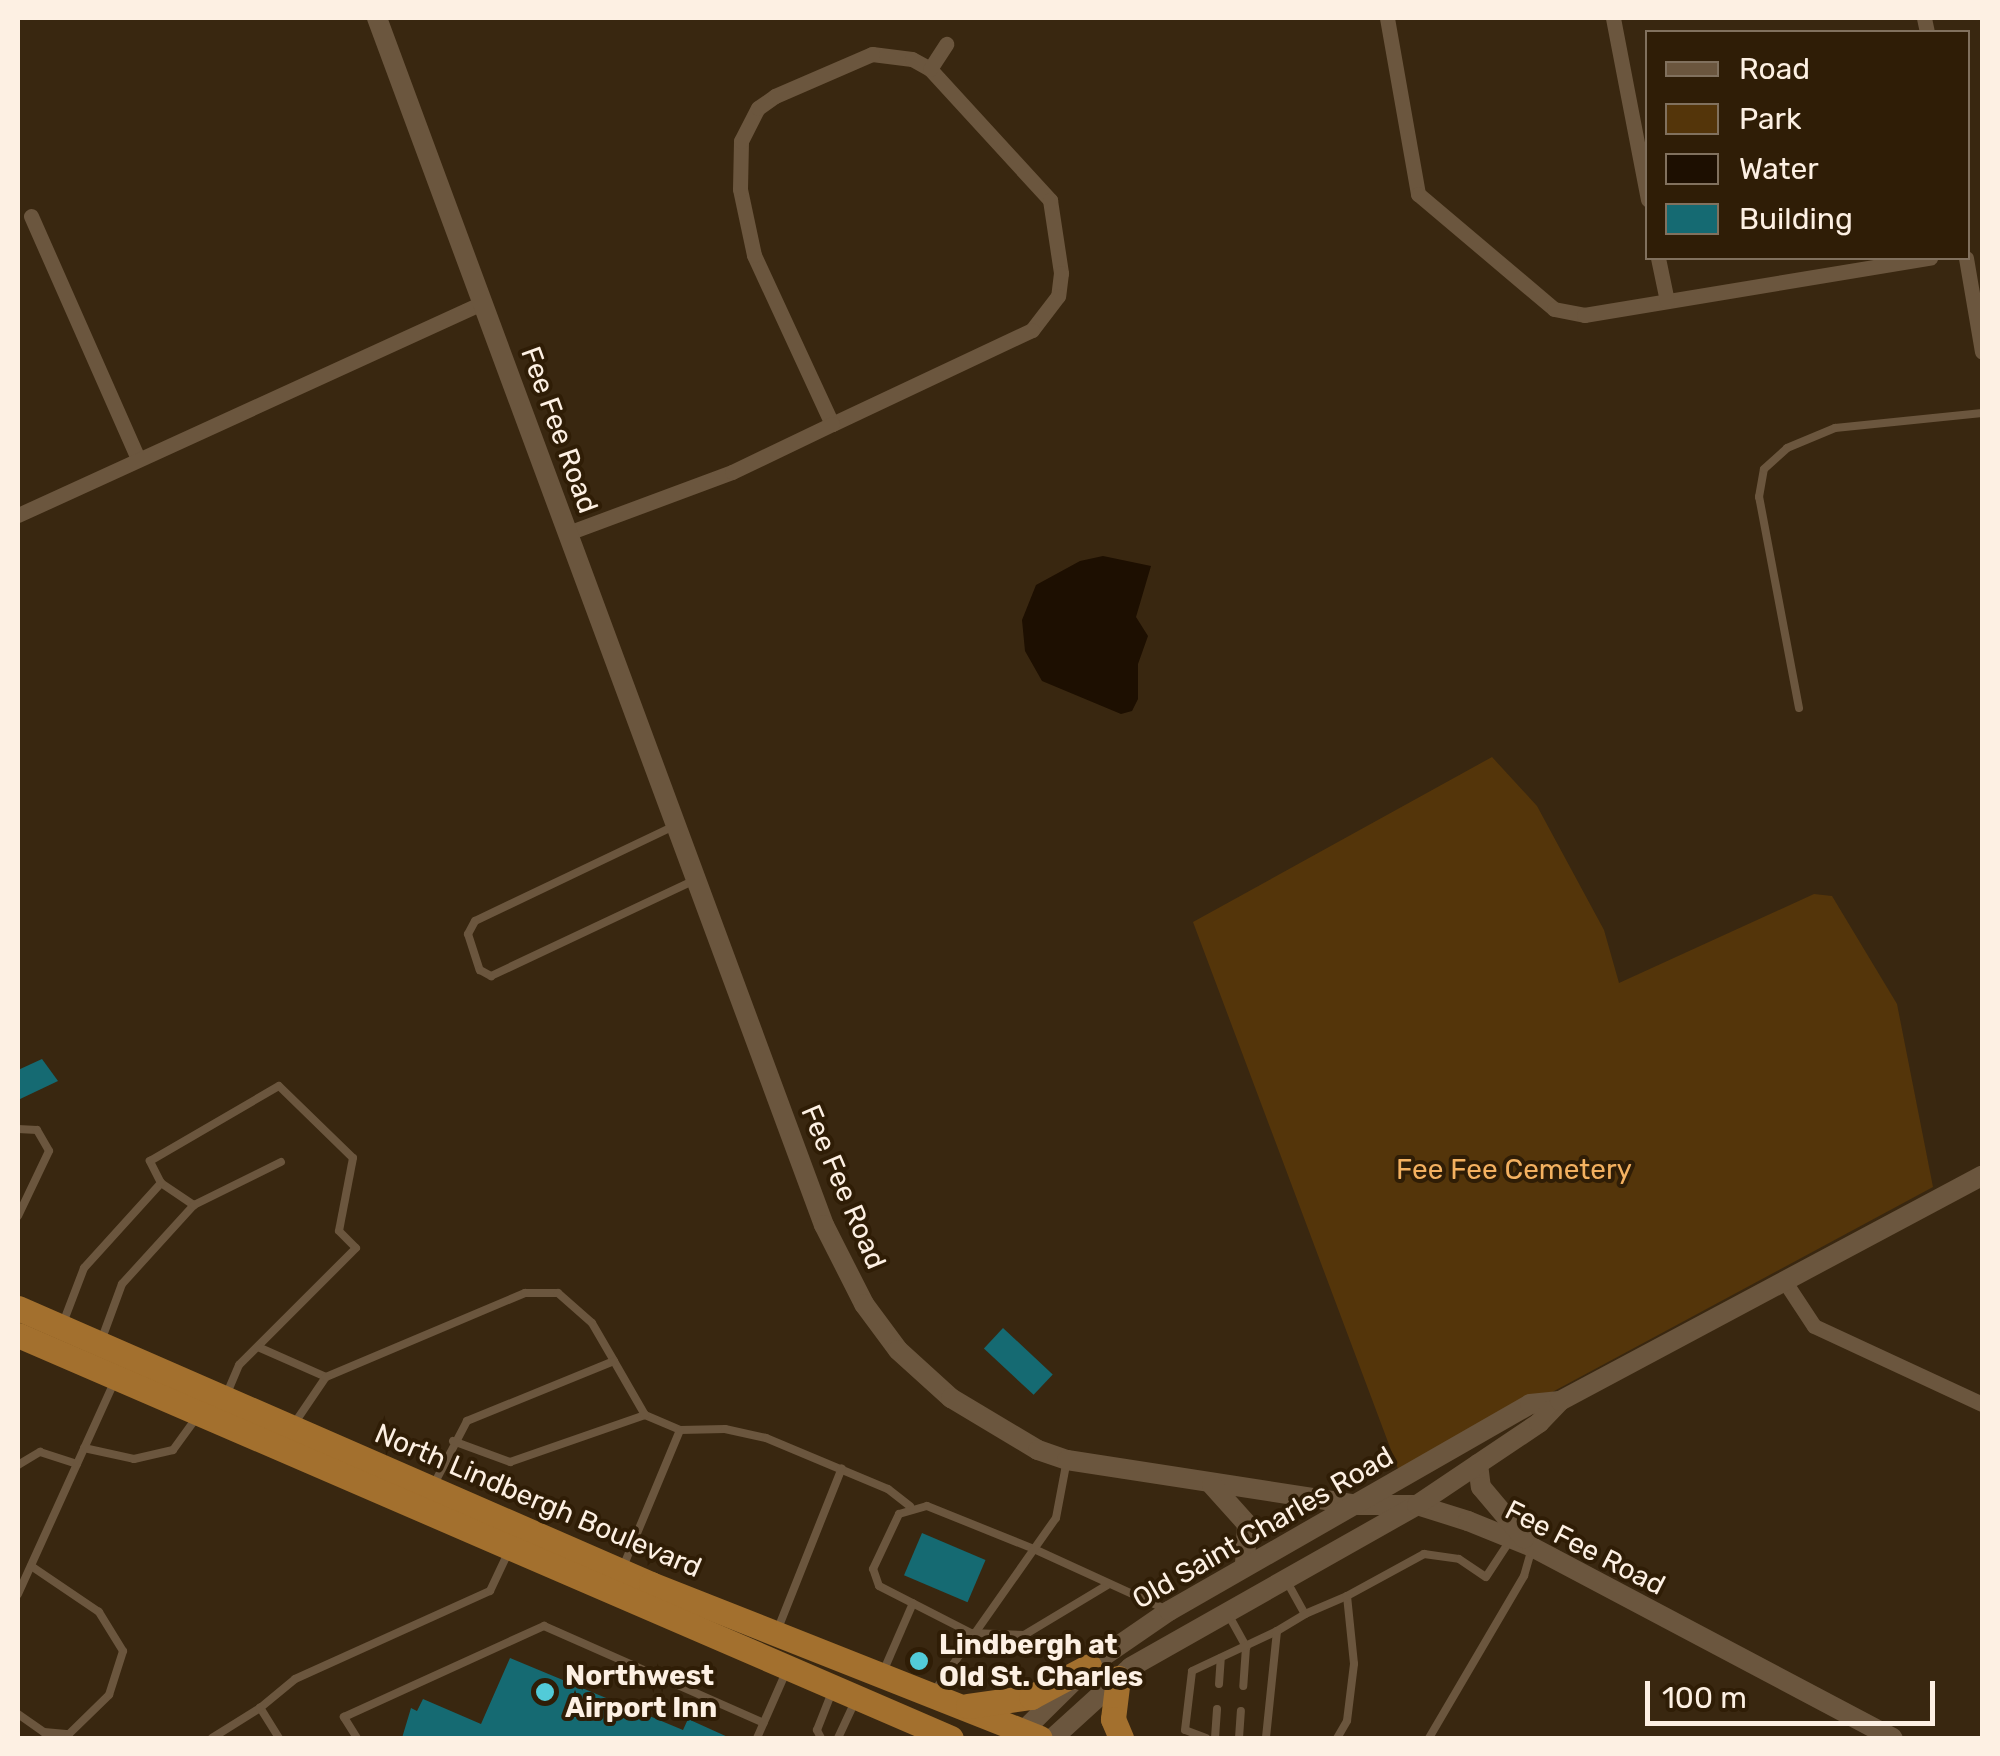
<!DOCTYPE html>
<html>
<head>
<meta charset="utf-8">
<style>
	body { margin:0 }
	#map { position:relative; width:2000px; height:1756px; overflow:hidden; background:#392710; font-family:Rubik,sans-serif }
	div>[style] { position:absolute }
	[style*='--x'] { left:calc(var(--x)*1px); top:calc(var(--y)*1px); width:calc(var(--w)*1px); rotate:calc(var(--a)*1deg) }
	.green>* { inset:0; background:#54350a }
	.water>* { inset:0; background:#1d0f01 }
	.building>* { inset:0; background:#156a72; transform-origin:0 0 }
	.service>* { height:8px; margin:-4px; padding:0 4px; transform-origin:4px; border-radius:4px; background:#6b563e }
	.minor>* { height:15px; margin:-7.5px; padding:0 7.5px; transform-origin:7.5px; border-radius:7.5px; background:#6b563e }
	.tertiary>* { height:20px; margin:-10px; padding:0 10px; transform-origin:10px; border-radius:10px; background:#6b563e }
	.trunk>* { height:25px; margin:-12.5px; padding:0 12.5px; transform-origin:12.5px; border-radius:12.5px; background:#a3702e }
	.dots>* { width:28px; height:28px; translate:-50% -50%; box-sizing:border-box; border:5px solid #2f1d06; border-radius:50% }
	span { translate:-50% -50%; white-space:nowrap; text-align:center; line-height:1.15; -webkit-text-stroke:8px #2f1d06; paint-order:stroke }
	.street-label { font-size:28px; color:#fdf0e3 }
	.park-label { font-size:28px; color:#f4b160 }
	.poi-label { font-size:28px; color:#fdf0e3; font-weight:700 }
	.left { translate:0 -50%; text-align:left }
	.frame { position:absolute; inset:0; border:20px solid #fdf0e3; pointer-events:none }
	.legend { position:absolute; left:1645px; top:30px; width:325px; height:230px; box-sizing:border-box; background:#2f1d06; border:2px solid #81715e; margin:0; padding:12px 18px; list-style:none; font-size:30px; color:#fdf0e3 }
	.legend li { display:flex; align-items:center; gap:20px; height:50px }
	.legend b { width:50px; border:2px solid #81715e }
	.scale { position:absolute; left:1645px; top:1681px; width:290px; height:45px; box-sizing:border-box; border:5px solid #fdf0e3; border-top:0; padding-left:12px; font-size:30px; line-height:35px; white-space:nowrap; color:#fdf0e3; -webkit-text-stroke:8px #2f1d06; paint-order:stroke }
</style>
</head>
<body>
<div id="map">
	<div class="green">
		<i style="clip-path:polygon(1492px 757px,1537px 806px,1604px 930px,1619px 983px,1814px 894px,1832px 896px,1897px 1004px,1933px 1187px,1400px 1474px,1193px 922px)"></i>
	</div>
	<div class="water">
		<i style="clip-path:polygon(1103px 556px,1151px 566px,1136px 617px,1148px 636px,1138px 664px,1138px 699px,1132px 711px,1121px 714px,1042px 681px,1025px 651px,1022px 620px,1036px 585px,1080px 561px)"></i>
	</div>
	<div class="building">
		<i style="clip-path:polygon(42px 1059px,58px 1081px,18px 1100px,18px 1070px)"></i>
		<i style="left:1003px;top:1328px;width:68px;height:28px;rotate:43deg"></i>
		<i style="left:922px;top:1533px;width:69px;height:46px;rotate:23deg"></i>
		<i style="clip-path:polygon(510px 1658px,683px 1730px,688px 1719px,730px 1738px,402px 1738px,411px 1708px,417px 1711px,423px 1699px,481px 1724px)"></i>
	</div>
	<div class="service">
		<i style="--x:1799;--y:708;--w:215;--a:-100.7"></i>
		<i style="--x:1759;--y:497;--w:28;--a:-80"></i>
		<i style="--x:1764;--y:469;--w:31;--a:-42"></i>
		<i style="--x:1787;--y:448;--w:52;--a:-22.6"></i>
		<i style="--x:1835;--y:428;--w:148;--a:-5.8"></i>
		<i style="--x:672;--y:827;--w:218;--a:154.5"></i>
		<i style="--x:475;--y:921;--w:15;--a:118"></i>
		<i style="--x:468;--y:934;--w:38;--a:72"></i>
		<i style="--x:480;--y:970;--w:13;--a:29"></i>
		<i style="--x:491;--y:976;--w:225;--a:-25.2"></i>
		<i style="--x:18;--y:1129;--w:19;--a:3"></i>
		<i style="--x:37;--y:1130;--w:24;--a:60"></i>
		<i style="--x:49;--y:1151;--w:72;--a:115.5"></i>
		<i style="--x:161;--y:1183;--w:40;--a:34"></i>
		<i style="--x:63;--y:1323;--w:59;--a:-69.1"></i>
		<i style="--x:84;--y:1268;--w:115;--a:-47.8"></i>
		<i style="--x:161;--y:1183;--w:25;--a:-117"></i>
		<i style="--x:150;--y:1161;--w:149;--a:-30.2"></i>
		<i style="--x:279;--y:1086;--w:103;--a:44.2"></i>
		<i style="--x:353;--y:1158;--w:74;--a:100.9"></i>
		<i style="--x:339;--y:1231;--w:24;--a:45"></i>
		<i style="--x:356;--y:1248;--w:165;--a:135"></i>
		<i style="--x:239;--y:1365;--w:30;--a:113"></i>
		<i style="--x:101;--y:1341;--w:61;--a:-69.8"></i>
		<i style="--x:122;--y:1284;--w:107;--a:-47.7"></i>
		<i style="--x:194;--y:1205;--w:97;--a:-26.3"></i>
		<i style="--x:258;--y:1347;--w:74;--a:23.8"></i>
		<i style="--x:645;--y:1415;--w:38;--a:23"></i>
		<i style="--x:680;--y:1430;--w:45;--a:-1.3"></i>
		<i style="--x:725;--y:1429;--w:42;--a:12.4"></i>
		<i style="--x:766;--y:1438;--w:132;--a:22.7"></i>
		<i style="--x:888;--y:1489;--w:28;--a:38"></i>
		<i style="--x:294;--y:1424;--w:57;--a:-55.8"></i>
		<i style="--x:326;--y:1377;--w:216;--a:-22.9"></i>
		<i style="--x:525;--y:1293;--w:33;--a:0"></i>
		<i style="--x:558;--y:1293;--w:45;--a:41.4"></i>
		<i style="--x:592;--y:1323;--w:44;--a:59.9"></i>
		<i style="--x:614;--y:1361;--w:159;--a:157.8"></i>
		<i style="--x:467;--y:1421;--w:71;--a:117.6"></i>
		<i style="--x:453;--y:1441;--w:61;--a:20.2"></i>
		<i style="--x:510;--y:1462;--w:143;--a:-19.2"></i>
		<i style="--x:645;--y:1415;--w:62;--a:-119.9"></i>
		<i style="--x:84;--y:1448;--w:51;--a:12.4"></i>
		<i style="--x:134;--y:1459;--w:40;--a:-13"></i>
		<i style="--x:173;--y:1450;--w:39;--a:-54"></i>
		<i style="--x:18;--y:1465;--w:26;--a:-31"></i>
		<i style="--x:40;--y:1452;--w:39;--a:18"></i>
		<i style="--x:623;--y:1567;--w:148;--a:-67.4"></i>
		<i style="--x:1286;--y:1580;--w:39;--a:61"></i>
		<i style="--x:1305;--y:1614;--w:46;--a:-23.2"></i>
		<i style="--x:1347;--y:1596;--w:68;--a:84.1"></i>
		<i style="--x:1354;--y:1664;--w:57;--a:97"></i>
		<i style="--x:1347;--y:1721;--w:20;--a:120"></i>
		<i style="--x:1109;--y:1584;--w:99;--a:149"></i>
		<i style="--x:1024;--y:1635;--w:53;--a:-177.8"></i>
		<i style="--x:971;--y:1633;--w:103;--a:-152.9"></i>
		<i style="--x:879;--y:1586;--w:18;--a:-109"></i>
		<i style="--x:873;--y:1569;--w:61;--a:-64.7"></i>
		<i style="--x:899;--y:1514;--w:29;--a:-16"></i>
		<i style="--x:927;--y:1506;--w:115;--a:21.9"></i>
		<i style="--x:1034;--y:1549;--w:144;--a:24.6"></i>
		<i style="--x:18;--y:1594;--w:233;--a:-65.6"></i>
		<i style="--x:1347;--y:1596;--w:88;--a:-28.6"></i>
		<i style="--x:1424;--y:1554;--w:35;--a:8"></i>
		<i style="--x:1459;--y:1559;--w:32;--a:34"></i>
		<i style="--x:1486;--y:1577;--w:42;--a:-56.7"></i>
		<i style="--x:1228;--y:1614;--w:38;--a:61"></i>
		<i style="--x:1246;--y:1647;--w:39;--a:94"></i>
		<i style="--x:777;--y:1631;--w:175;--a:-68.3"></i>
		<i style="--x:1277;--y:1631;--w:33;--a:-31"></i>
		<i style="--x:883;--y:1672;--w:75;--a:-66.5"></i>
		<i style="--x:1219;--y:1684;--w:26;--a:-86"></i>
		<i style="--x:935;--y:1690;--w:210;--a:-54.9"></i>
		<i style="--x:1056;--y:1518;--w:59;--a:-79.3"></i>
		<i style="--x:18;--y:1714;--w:32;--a:35"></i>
		<i style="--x:44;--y:1732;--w:25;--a:5"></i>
		<i style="--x:69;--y:1734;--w:56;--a:-44.3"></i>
		<i style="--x:109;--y:1695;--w:46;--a:-72.3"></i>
		<i style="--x:123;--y:1651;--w:46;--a:-121.6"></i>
		<i style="--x:99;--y:1612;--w:82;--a:-145.9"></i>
		<i style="--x:212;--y:1738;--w:57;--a:-32"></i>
		<i style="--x:279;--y:1738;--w:36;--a:-122"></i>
		<i style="--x:260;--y:1708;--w:45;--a:-39.6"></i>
		<i style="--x:295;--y:1679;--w:214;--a:-24.3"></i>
		<i style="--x:490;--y:1591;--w:42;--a:-64.7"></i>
		<i style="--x:357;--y:1738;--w:25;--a:-122"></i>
		<i style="--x:344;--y:1717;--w:220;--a:-24.5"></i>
		<i style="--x:544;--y:1626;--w:240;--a:23.8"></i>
		<i style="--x:757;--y:1738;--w:72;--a:-66.3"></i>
		<i style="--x:821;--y:1738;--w:9;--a:-117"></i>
		<i style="--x:817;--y:1730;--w:41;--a:-68.5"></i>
		<i style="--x:838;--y:1738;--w:38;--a:-65"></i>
		<i style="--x:1206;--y:1738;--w:22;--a:-159"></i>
		<i style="--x:1185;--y:1730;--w:59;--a:-83.2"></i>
		<i style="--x:1192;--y:1671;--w:94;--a:-25.2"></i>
		<i style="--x:1277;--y:1631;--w:108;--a:95.9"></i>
		<i style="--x:1215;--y:1738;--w:29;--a:-86"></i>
		<i style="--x:1239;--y:1738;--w:27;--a:-86"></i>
		<i style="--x:1429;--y:1738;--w:188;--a:-59.6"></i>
		<i style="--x:1524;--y:1576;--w:26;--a:-74"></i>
	</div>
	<div class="minor">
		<i style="--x:1387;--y:18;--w:179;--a:80"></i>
		<i style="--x:1418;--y:194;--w:178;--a:40.2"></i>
		<i style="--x:1554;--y:309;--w:31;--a:11"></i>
		<i style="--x:1584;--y:315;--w:351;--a:-9.4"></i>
		<i style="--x:1613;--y:18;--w:185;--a:79.1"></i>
		<i style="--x:1924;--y:18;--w:14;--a:78"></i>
		<i style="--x:872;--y:54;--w:40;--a:7.1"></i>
		<i style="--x:912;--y:59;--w:21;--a:29"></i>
		<i style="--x:930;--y:69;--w:178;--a:47.5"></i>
		<i style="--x:1050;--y:200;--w:74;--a:81.4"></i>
		<i style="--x:1061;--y:273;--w:23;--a:97"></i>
		<i style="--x:1058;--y:296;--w:43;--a:127.4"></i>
		<i style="--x:1032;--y:330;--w:221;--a:154.8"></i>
		<i style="--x:832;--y:424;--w:186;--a:-114.8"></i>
		<i style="--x:754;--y:255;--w:67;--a:-102"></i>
		<i style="--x:740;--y:189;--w:48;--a:-88.8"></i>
		<i style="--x:741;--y:141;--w:37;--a:-63"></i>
		<i style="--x:758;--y:108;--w:21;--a:-35"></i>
		<i style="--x:775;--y:96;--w:106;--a:-23.4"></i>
		<i style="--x:930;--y:69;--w:30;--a:-57"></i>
		<i style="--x:31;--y:216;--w:266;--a:66.2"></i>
		<i style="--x:1658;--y:258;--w:44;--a:78.2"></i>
		<i style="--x:1966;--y:258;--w:95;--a:80.3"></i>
		<i style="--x:18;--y:515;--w:510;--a:-24.56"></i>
		<i style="--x:568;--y:533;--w:175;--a:-20.4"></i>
		<i style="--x:732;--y:472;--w:111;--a:-25.6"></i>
		<i style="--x:1783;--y:1279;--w:56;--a:56.6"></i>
		<i style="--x:1814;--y:1326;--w:185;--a:24.9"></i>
	</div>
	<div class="tertiary">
		<i style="--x:377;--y:18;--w:1287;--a:69.68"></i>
		<i style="--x:824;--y:1225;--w:89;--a:63.1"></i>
		<i style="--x:864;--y:1304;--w:57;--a:53.5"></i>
		<i style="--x:898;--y:1350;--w:72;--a:42.2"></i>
		<i style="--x:951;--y:1398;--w:101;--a:30.9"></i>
		<i style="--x:1038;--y:1450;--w:31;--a:19"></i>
		<i style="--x:1067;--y:1460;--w:294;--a:8.8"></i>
		<i style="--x:1358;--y:1505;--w:59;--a:0"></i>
		<i style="--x:1417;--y:1505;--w:53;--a:17.4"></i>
		<i style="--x:1468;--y:1521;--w:69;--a:22.1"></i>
		<i style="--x:1532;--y:1547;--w:408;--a:27.9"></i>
		<i style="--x:1478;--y:1464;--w:23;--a:83"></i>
		<i style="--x:1481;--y:1487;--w:67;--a:49.9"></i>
		<i style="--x:1212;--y:1485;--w:52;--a:48.1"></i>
		<i style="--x:1247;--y:1524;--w:41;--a:92.8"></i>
		<i style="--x:1016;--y:1738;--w:103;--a:-44.6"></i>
		<i style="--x:1089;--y:1666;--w:97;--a:-34.5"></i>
		<i style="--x:1169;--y:1611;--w:416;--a:-29.8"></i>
		<i style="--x:1530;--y:1404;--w:30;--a:-6"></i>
		<i style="--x:1053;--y:1738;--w:105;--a:-42.3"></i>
		<i style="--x:1131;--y:1667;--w:329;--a:-29.5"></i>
		<i style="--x:1417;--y:1505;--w:147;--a:-33.9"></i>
		<i style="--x:1539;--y:1423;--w:30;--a:-46"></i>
		<i style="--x:1560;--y:1401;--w:478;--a:-28.1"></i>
	</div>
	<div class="trunk">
		<i style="--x:18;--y:1308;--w:691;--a:23.56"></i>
		<i style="--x:651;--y:1584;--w:418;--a:21.6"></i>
		<i style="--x:18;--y:1335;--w:1016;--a:23.36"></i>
		<i style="--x:1118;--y:1678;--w:41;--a:97"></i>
		<i style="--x:1113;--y:1719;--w:21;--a:67"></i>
		<i style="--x:968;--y:1706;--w:64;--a:-8.1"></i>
		<i style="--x:1031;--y:1697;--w:66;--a:-28.1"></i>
	</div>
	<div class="dots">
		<i style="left:919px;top:1661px;background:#52cbd8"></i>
		<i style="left:545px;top:1692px;background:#52cbd8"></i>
	</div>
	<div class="street-label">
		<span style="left:559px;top:430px;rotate:70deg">Fee Fee Road</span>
		<span style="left:843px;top:1187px;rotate:67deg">Fee Fee Road</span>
		<span style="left:538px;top:1501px;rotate:23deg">North Lindbergh Boulevard</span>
		<span style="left:1263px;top:1528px;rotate:-30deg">Old Saint Charles Road</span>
		<span style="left:1585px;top:1548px;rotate:27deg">Fee Fee Road</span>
	</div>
	<div class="park-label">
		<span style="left:1514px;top:1170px">Fee Fee Cemetery</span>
	</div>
	<div class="poi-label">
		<span class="left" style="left:939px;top:1661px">Lindbergh at<br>Old St. Charles</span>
		<span class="left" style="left:565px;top:1692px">Northwest<br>Airport Inn</span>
	</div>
	<div class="frame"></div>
	<ul class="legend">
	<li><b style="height:12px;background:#6b563e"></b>Road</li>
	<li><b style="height:28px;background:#54350a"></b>Park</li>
	<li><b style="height:28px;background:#1d0f01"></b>Water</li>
	<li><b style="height:28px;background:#156a72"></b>Building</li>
	</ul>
	<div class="scale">100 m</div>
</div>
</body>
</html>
